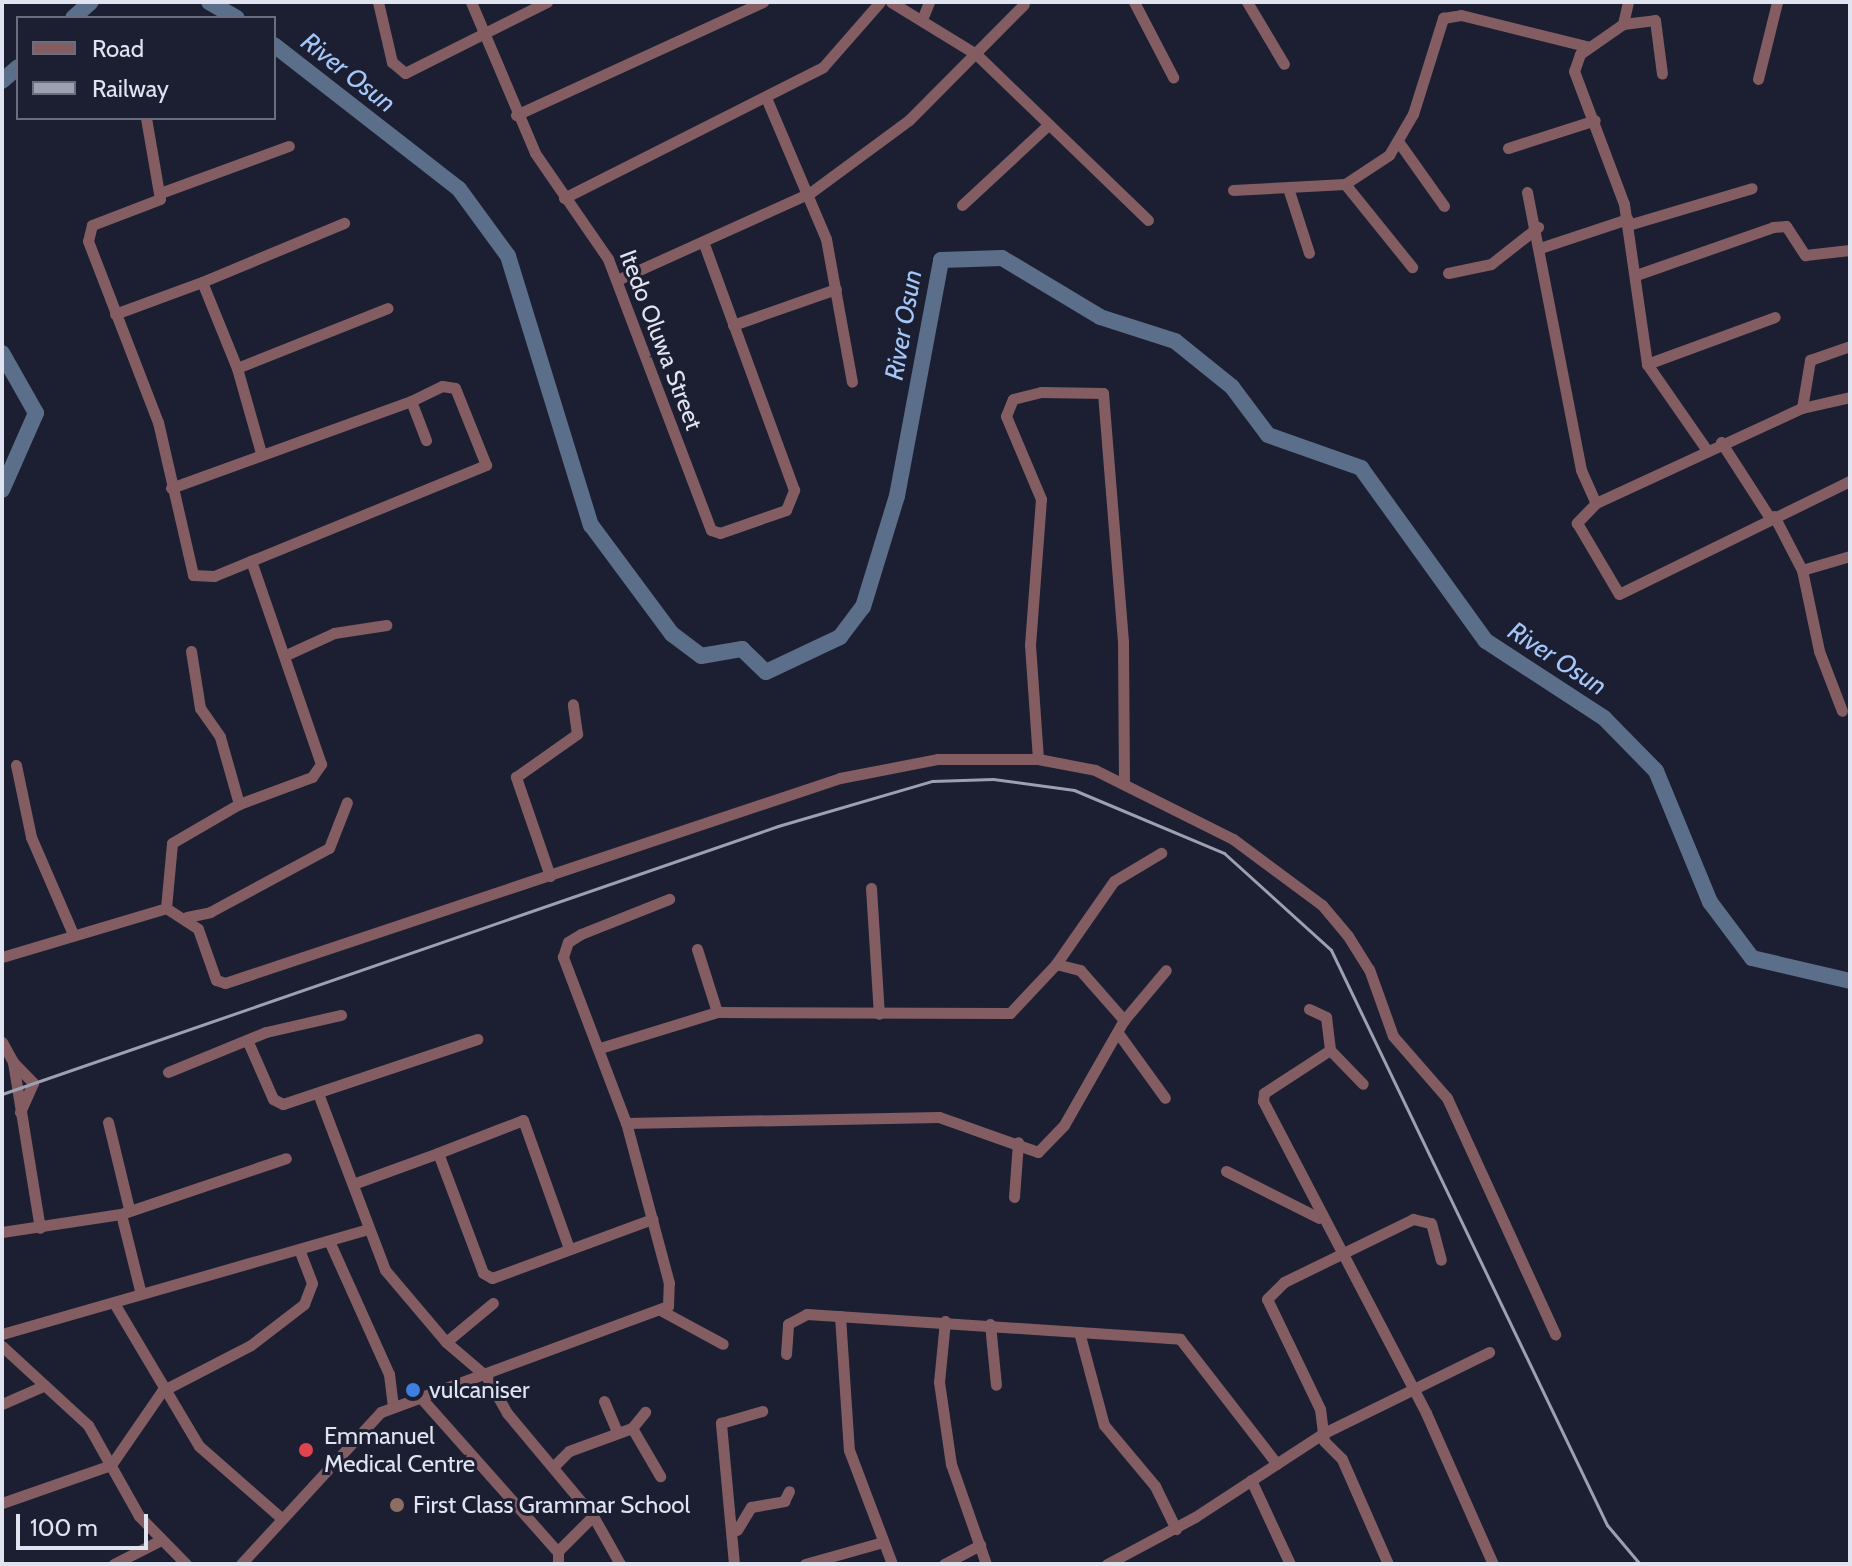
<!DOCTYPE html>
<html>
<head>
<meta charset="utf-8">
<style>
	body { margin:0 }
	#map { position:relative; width:1852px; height:1566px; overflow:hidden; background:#1c1f32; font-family:Cabin,sans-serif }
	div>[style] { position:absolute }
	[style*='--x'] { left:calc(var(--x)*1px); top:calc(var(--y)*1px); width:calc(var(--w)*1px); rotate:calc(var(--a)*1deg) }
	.river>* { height:16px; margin:-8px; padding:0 8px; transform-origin:8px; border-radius:8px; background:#5b6e8a }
	.minor>* { height:11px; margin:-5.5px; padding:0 5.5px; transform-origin:5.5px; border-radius:5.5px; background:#835d62 }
	.rail>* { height:3px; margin:-1.5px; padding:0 1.5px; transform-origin:1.5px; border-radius:1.5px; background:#9da0af }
	.dots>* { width:22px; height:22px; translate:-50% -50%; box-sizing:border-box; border:4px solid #1c1f32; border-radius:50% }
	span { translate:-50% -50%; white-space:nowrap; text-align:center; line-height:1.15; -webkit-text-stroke:6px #1c1f32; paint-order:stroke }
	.street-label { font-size:24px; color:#e0e3f0 }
	.poi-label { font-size:24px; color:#e0e3f0 }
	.left { translate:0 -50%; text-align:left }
	.water-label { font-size:26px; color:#a5c6f8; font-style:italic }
	.frame { position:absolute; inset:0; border:4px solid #e0e3f0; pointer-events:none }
	.legend { position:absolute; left:16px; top:16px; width:260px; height:104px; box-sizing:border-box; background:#1c1f32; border:2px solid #6a6d7e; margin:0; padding:10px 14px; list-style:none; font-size:24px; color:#e0e3f0 }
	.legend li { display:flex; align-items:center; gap:16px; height:40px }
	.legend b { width:40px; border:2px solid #6a6d7e }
	.scale { position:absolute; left:16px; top:1514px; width:132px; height:36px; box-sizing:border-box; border:4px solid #e0e3f0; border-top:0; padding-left:10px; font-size:24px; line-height:28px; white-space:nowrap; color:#e0e3f0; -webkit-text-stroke:6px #1c1f32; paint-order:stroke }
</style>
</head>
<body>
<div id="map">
	<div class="river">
		<i style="--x:209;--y:2;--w:32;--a:30"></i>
		<i style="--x:73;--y:18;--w:24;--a:-42"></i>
		<i style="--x:274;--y:45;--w:234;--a:37.9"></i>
		<i style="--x:459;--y:189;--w:83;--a:53.8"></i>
		<i style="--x:508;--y:256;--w:282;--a:72.9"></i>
		<i style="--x:591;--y:525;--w:136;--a:53.4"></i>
		<i style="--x:672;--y:634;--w:36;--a:37"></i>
		<i style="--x:701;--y:656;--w:42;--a:-9.7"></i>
		<i style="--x:742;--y:649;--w:33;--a:44"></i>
		<i style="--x:766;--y:672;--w:82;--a:-25.3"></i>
		<i style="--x:840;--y:637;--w:38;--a:-53"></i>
		<i style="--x:863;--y:607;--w:116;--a:-73"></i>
		<i style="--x:897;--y:496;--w:240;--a:-79.4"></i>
		<i style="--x:941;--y:260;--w:61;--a:-1.9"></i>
		<i style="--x:1002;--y:258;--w:114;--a:31"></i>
		<i style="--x:1100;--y:317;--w:79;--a:17.7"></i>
		<i style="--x:1175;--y:341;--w:73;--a:38.9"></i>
		<i style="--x:1232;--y:387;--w:60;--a:53.1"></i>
		<i style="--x:1268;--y:435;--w:99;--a:19.5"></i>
		<i style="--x:1361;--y:468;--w:213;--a:54.2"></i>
		<i style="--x:1486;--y:641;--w:141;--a:33.1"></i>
		<i style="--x:1604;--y:718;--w:74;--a:45.5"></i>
		<i style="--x:1656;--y:771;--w:142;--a:67.6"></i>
		<i style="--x:1710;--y:902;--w:70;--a:53.1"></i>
		<i style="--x:1752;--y:958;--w:101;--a:13.2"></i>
		<i style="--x:2;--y:81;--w:21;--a:-41"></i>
		<i style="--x:2;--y:353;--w:69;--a:60.5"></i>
		<i style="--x:36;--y:413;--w:84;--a:113.8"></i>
	</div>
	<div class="minor">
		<i style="--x:378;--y:2;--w:62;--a:76.9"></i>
		<i style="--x:392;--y:62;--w:17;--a:40"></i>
		<i style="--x:405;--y:73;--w:159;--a:-26.6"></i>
		<i style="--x:471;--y:2;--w:164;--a:67"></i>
		<i style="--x:535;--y:153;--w:129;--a:55.4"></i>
		<i style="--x:608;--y:259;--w:290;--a:69.2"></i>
		<i style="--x:711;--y:530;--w:9;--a:18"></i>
		<i style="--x:720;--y:533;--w:70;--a:-19.2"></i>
		<i style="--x:786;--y:510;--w:22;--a:-68"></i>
		<i style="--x:794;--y:490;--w:264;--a:-110.1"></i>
		<i style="--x:891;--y:2;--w:100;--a:31.5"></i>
		<i style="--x:976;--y:54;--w:239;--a:44"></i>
		<i style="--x:1134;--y:2;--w:85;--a:62.5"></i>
		<i style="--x:1247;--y:2;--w:72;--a:59.2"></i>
		<i style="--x:1628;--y:2;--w:23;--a:103"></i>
		<i style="--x:1623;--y:24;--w:52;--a:145.1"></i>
		<i style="--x:1580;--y:54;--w:18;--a:109"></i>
		<i style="--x:1574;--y:71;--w:142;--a:69.4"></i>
		<i style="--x:1624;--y:204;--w:162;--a:81.8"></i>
		<i style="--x:1647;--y:364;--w:103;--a:55.2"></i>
		<i style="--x:923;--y:17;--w:16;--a:-68"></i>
		<i style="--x:1623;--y:24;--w:32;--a:-7"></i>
		<i style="--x:1655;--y:20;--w:54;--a:82.6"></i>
		<i style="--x:1758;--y:79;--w:79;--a:-76.1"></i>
		<i style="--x:767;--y:100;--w:151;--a:67"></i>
		<i style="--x:826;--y:239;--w:145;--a:79.7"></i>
		<i style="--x:516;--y:115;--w:272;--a:-24.6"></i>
		<i style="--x:146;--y:118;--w:82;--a:80.2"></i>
		<i style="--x:160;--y:199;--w:73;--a:159.1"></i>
		<i style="--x:92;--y:225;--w:16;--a:104"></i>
		<i style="--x:88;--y:241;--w:194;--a:68.9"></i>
		<i style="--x:158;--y:422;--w:157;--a:77.1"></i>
		<i style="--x:193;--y:575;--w:21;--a:3"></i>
		<i style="--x:214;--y:576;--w:294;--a:-22.2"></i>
		<i style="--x:486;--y:465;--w:83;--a:-111.9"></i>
		<i style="--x:455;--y:388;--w:13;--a:-171"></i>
		<i style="--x:442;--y:386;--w:34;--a:154"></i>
		<i style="--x:1400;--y:144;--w:76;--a:54.6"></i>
		<i style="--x:1508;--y:148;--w:91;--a:-17.8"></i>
		<i style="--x:1345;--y:184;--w:107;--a:51.1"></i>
		<i style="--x:1233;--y:190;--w:112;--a:-3.1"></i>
		<i style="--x:1345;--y:184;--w:53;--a:-33.4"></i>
		<i style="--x:1389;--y:155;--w:48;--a:-59.7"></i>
		<i style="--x:1413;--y:114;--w:101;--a:-72.6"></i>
		<i style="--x:1443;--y:18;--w:18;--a:-9"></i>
		<i style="--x:1461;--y:15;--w:132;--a:14"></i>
		<i style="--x:1289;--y:191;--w:65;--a:72.1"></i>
		<i style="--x:163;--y:192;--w:134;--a:-20.1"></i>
		<i style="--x:1527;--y:192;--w:283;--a:79"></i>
		<i style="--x:1581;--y:470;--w:36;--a:66"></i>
		<i style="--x:1596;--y:503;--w:227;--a:-24.8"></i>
		<i style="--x:1802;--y:408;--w:49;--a:-12.9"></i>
		<i style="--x:564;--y:198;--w:290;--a:-26.8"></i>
		<i style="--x:823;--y:67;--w:86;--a:-48.8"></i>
		<i style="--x:962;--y:205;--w:116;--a:-42.9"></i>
		<i style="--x:1628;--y:225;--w:129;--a:-16.6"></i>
		<i style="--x:1543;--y:247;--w:89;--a:-18.4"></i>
		<i style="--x:1448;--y:273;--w:44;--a:-11.8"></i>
		<i style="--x:1491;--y:264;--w:60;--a:-38.2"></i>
		<i style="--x:1639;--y:274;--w:142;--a:-19.3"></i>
		<i style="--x:1773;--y:227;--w:13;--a:-4"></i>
		<i style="--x:1786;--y:226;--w:35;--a:57"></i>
		<i style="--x:1805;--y:255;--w:45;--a:-6.3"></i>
		<i style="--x:617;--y:280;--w:212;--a:-24.3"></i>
		<i style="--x:810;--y:193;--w:123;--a:-36.4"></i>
		<i style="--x:909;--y:120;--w:163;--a:-45.2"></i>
		<i style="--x:202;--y:282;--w:154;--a:-22.6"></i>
		<i style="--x:115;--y:314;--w:93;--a:-20.2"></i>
		<i style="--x:202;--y:282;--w:93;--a:67.9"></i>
		<i style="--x:733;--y:325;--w:109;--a:-19.3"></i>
		<i style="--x:1647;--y:364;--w:136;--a:-20.2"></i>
		<i style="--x:1802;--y:408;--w:49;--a:-80.5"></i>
		<i style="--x:1810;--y:360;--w:42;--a:-19.3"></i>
		<i style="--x:1721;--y:442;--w:90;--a:57.2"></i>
		<i style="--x:261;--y:453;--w:88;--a:-105.8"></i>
		<i style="--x:237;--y:368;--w:162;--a:-21.7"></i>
		<i style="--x:171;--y:488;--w:255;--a:-19.9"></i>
		<i style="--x:411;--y:401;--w:42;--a:69"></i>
		<i style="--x:1596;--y:503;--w:28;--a:134"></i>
		<i style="--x:1577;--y:523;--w:82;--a:59.4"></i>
		<i style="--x:1619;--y:594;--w:257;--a:-26.1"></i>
		<i style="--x:1774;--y:516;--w:61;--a:62.6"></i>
		<i style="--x:1802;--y:570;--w:50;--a:-16.3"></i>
		<i style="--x:1802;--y:570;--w:83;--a:78.1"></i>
		<i style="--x:1819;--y:651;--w:64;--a:69"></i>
		<i style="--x:191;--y:651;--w:58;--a:81"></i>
		<i style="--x:200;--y:708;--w:35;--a:55"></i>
		<i style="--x:220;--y:737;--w:70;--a:74.2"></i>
		<i style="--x:286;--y:655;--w:53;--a:-24.6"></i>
		<i style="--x:334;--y:633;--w:53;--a:-8.7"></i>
		<i style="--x:1038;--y:759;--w:114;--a:-94"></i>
		<i style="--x:1030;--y:645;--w:146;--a:-85.7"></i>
		<i style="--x:1041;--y:499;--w:90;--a:-112.9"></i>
		<i style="--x:1006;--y:416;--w:18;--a:-68"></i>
		<i style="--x:1013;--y:399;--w:29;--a:-14"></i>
		<i style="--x:1041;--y:392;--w:62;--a:0.9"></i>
		<i style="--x:1103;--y:393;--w:250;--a:85.4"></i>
		<i style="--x:1123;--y:642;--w:142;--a:89.6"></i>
		<i style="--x:16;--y:765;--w:74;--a:78.2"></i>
		<i style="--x:31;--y:837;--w:106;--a:66.6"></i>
		<i style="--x:550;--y:876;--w:105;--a:-109"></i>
		<i style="--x:516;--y:777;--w:75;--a:-35.2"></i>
		<i style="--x:577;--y:734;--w:30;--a:-98"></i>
		<i style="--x:871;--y:888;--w:126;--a:86.4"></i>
		<i style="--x:166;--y:908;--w:65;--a:-84.7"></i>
		<i style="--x:172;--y:843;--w:78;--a:-30.2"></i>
		<i style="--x:239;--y:804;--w:78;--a:-20.3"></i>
		<i style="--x:312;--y:777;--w:16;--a:-55"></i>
		<i style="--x:321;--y:764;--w:215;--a:-109"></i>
		<i style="--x:187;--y:917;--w:24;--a:-12"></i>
		<i style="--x:210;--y:912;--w:135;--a:-28.3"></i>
		<i style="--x:329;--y:848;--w:49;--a:-68.6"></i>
		<i style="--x:697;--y:949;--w:66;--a:72.4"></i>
		<i style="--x:2;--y:957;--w:171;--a:-16.6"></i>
		<i style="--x:166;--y:908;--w:38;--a:33"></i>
		<i style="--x:198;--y:929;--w:54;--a:70.6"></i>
		<i style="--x:216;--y:980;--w:9;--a:18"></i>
		<i style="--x:225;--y:983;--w:648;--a:-18.43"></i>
		<i style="--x:840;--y:778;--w:100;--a:-11"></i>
		<i style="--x:938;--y:759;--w:100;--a:0"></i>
		<i style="--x:1038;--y:759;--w:58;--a:10.9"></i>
		<i style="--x:1095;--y:770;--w:154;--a:26.6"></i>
		<i style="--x:1233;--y:839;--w:111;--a:36.6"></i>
		<i style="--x:1322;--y:905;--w:40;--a:50"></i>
		<i style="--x:1348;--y:936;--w:39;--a:58"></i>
		<i style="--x:1369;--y:969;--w:71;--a:70.3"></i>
		<i style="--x:1393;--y:1036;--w:82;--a:48.9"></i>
		<i style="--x:1447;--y:1098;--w:260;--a:65.4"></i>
		<i style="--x:1056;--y:964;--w:25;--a:14"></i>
		<i style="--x:1080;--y:970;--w:67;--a:48.7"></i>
		<i style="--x:1309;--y:1009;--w:19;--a:25"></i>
		<i style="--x:1326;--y:1017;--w:33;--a:83"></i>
		<i style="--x:1330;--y:1050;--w:79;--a:146.9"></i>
		<i style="--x:1264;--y:1093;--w:8;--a:97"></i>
		<i style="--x:1263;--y:1101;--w:352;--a:62.4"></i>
		<i style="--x:1426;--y:1413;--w:165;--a:66.1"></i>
		<i style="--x:1118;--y:1033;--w:80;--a:54.1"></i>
		<i style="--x:2;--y:1042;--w:23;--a:61"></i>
		<i style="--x:13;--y:1062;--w:168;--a:80.8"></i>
		<i style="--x:248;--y:1042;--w:62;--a:66.3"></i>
		<i style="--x:273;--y:1099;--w:11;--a:27"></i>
		<i style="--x:283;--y:1104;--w:205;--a:-18.5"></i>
		<i style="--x:600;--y:1048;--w:122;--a:-17.1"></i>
		<i style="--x:717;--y:1012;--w:293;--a:0.2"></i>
		<i style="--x:1010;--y:1013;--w:67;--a:-46.8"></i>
		<i style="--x:1056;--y:964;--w:101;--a:-55.1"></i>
		<i style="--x:1114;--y:881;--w:55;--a:-30.8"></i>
		<i style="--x:1330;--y:1050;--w:47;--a:45.9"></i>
		<i style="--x:13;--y:1062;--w:29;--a:46"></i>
		<i style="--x:33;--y:1083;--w:32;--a:114"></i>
		<i style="--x:168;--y:1072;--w:106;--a:-22.2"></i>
		<i style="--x:266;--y:1032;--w:77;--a:-12.8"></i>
		<i style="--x:319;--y:1096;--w:186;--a:69.2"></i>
		<i style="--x:385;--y:1270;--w:94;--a:49.7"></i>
		<i style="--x:446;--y:1342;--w:52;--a:40.4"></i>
		<i style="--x:486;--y:1376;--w:43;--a:60.4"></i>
		<i style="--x:507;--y:1413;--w:134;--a:50.1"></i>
		<i style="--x:593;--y:1516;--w:55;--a:60.6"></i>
		<i style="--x:108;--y:1122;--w:89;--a:76.4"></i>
		<i style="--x:626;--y:1123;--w:313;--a:-1.1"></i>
		<i style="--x:939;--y:1117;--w:105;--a:19.5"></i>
		<i style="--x:1038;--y:1152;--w:37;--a:-46"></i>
		<i style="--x:1064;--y:1125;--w:121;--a:-60.3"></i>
		<i style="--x:1124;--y:1020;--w:65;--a:-50"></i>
		<i style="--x:438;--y:1153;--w:91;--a:-21.2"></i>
		<i style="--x:523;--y:1120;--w:134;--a:70.3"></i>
		<i style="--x:1226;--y:1171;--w:104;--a:26.8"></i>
		<i style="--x:353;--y:1184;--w:90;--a:-20"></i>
		<i style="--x:438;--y:1153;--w:128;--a:69.4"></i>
		<i style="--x:483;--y:1273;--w:10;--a:29"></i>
		<i style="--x:492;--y:1278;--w:171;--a:-20.2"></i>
		<i style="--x:1014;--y:1197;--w:55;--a:-85.8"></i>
		<i style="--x:121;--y:1214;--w:82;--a:76"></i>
		<i style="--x:2;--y:1232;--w:120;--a:-8.6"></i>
		<i style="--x:121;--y:1214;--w:174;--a:-18.7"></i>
		<i style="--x:330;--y:1243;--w:144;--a:65.8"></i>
		<i style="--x:389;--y:1374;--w:33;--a:83"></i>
		<i style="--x:114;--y:1303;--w:166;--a:59.3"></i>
		<i style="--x:199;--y:1446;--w:106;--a:41.2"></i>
		<i style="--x:662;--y:1311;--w:69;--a:28.4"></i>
		<i style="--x:840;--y:1316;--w:134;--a:86.2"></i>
		<i style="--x:849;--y:1450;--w:122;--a:69.3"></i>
		<i style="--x:945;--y:1321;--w:61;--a:95.6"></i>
		<i style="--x:939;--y:1382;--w:83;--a:81.7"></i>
		<i style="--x:951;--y:1464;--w:106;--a:70.7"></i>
		<i style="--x:990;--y:1324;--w:61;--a:84.4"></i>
		<i style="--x:1079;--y:1332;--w:96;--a:75"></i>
		<i style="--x:1104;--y:1425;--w:80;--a:50.1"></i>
		<i style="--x:1155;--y:1486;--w:48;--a:64"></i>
		<i style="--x:2;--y:1334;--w:381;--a:-16"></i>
		<i style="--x:446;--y:1342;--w:61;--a:-39.7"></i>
		<i style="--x:2;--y:1346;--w:117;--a:42.6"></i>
		<i style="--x:88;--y:1425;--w:104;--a:60.7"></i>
		<i style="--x:139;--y:1516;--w:67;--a:45.6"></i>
		<i style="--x:786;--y:1354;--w:30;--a:-86"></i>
		<i style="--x:788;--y:1324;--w:21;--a:-28"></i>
		<i style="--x:807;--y:1314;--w:374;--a:3.8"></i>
		<i style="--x:1180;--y:1339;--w:158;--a:52.2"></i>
		<i style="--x:422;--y:1399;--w:205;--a:48.4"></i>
		<i style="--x:604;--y:1401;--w:34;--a:67"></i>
		<i style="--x:2;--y:1404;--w:43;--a:-23.6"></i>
		<i style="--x:632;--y:1428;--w:56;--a:59.7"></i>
		<i style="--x:554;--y:1466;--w:21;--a:-45"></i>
		<i style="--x:569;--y:1451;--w:67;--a:-20.1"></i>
		<i style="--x:632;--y:1428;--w:21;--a:-51"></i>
		<i style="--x:1251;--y:1480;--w:93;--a:65.1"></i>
		<i style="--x:2;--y:1503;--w:115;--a:-19.2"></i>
		<i style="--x:111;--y:1465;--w:90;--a:-55.4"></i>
		<i style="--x:162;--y:1391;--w:100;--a:-27.3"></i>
		<i style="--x:251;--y:1345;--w:67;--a:-37.7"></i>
		<i style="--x:304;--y:1304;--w:22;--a:-69"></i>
		<i style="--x:312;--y:1283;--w:33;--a:-111"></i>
		<i style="--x:737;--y:1530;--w:27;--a:-59"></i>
		<i style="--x:751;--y:1507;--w:34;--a:-10"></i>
		<i style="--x:784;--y:1501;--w:11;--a:-63"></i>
		<i style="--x:114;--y:1564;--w:51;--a:-27.1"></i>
		<i style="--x:241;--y:1564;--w:207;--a:-47.4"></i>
		<i style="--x:381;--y:1412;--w:306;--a:-20.3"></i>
		<i style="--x:668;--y:1306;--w:23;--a:-88"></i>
		<i style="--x:669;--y:1283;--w:166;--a:-105"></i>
		<i style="--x:626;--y:1123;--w:178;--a:-110.8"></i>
		<i style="--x:563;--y:957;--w:16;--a:-72"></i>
		<i style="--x:568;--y:942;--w:15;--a:-32"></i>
		<i style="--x:581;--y:934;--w:95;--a:-21.7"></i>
		<i style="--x:558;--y:1564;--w:13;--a:-90"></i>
		<i style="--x:558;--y:1551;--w:49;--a:-45"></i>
		<i style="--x:734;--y:1564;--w:142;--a:-95.3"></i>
		<i style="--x:721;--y:1423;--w:43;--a:-16.3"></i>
		<i style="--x:805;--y:1564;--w:81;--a:-15.8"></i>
		<i style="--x:944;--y:1564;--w:41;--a:-27.8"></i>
		<i style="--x:1107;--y:1564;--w:100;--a:-28.1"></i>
		<i style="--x:1195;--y:1517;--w:154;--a:-33.1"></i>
		<i style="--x:1324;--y:1433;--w:184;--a:-26.1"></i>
		<i style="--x:1388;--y:1564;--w:115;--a:-113.7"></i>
		<i style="--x:1342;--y:1459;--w:25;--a:-135"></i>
		<i style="--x:1324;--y:1441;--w:32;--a:-97"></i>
		<i style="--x:1320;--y:1409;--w:122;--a:-115.7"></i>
		<i style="--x:1267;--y:1299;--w:24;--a:-45"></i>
		<i style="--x:1284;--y:1282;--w:144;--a:-26"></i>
		<i style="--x:1413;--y:1219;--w:18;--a:13"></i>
		<i style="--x:1431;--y:1223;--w:38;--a:75"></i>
	</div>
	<div class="rail">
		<i style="--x:2;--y:1094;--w:821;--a:-19.05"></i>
		<i style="--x:778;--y:826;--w:160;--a:-16.3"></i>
		<i style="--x:932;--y:781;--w:61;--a:-1.9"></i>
		<i style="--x:993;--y:779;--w:82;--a:7.7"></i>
		<i style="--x:1074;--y:790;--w:163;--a:22.8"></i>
		<i style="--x:1224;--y:853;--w:144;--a:42.2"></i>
		<i style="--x:1331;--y:950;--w:638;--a:64.36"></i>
		<i style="--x:1607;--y:1525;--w:51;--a:49.8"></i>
	</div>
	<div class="dots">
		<i style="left:413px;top:1390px;background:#3f7fe0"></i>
		<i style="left:306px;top:1450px;background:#e0444e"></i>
		<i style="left:397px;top:1505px;background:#8d6e63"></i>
	</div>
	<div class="street-label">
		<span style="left:661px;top:340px;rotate:69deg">Itedo Oluwa Street</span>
	</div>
	<div class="poi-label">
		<span class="left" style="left:429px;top:1390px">vulcaniser</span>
		<span class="left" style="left:324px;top:1450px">Emmanuel<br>Medical Centre</span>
		<span class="left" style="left:413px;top:1505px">First Class Grammar School</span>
	</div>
	<div class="water-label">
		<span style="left:348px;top:73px;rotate:38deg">River Osun</span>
		<span style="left:904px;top:325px;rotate:-80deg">River Osun</span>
		<span style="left:1557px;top:659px;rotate:33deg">River Osun</span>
	</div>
	<div class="frame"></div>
	<ul class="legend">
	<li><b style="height:10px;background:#835d62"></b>Road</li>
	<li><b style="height:10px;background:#9da0af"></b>Railway</li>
	</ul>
	<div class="scale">100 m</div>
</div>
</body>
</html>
